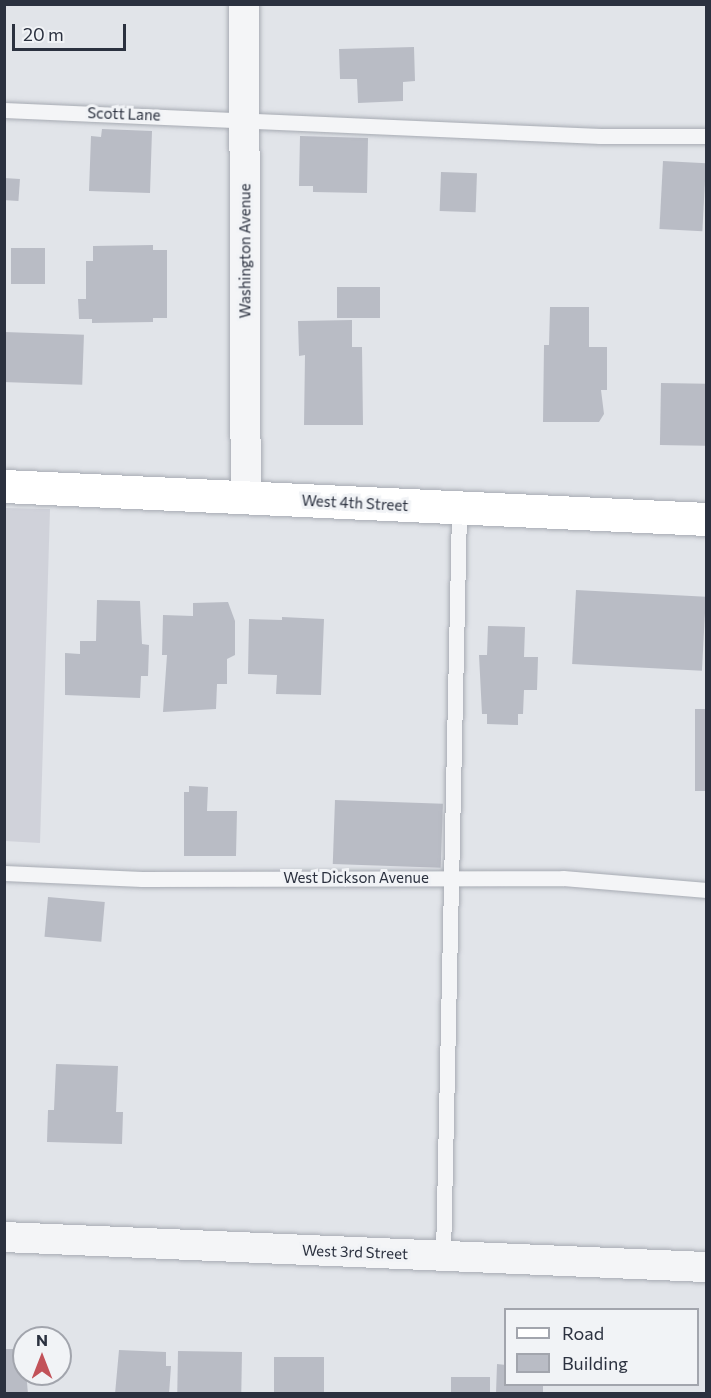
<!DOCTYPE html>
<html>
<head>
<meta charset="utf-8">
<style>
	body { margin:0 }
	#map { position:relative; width:711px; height:1398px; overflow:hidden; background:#e1e4e9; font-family:Commissioner,sans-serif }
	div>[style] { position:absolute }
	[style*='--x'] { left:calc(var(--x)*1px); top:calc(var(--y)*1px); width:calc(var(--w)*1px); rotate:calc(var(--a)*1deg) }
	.built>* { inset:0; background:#d0d2da }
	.building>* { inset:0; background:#b9bcc5; transform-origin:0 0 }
	.roads { filter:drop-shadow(0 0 2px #a7abb3) drop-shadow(0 0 2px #a7abb3) }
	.service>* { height:15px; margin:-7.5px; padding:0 7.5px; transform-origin:7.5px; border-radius:7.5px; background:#f4f5f7 }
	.minor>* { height:30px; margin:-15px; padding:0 15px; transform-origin:15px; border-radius:15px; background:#f4f5f7 }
	.secondary>* { height:33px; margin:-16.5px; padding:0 16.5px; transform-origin:16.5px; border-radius:16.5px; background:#fff }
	span { translate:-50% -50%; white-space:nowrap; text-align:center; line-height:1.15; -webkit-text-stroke:6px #f1f3f6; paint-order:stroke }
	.street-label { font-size:15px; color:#2b313f }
	.frame { position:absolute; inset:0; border:6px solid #2b313f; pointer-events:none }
	.legend { position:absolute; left:504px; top:1308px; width:195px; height:78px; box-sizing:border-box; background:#f1f3f6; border:2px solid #a2a5ad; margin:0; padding:8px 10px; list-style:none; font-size:18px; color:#2b313f }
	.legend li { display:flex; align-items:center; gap:12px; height:30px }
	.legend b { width:30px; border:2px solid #a2a5ad }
	.north { position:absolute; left:12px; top:1326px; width:60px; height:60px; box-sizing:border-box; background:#f1f3f6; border:2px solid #a2a5ad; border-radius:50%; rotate:0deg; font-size:16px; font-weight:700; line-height:24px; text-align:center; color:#2b313f }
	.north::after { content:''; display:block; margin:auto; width:21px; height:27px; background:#c25259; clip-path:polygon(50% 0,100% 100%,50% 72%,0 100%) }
	.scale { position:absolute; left:12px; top:24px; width:114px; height:27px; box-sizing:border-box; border:3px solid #2b313f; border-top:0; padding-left:8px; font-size:18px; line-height:21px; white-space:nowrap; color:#2b313f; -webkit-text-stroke:4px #f1f3f6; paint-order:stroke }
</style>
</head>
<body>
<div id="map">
	<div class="built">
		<i style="clip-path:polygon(4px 508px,50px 509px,40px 843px,5px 841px)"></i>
	</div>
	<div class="building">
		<i style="clip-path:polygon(414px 47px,415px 81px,403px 82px,403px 101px,358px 103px,357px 79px,340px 79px,339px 49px)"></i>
		<i style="clip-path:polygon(102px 129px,152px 131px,150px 193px,89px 191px,91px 136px,101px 137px)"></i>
		<i style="clip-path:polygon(300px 136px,368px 138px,367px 193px,313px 192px,313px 186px,299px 186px)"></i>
		<i style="left:663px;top:161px;width:43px;height:68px;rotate:3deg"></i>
		<i style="left:441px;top:172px;width:36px;height:39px;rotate:2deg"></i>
		<i style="left:4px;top:178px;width:16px;height:22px;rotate:4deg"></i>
		<i style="clip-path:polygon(153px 245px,153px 250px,167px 250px,167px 318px,153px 318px,153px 322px,92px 323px,92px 319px,79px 319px,78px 299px,86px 299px,86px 261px,93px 261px,93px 246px)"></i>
		<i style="left:11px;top:248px;width:34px;height:36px"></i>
		<i style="left:337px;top:287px;width:43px;height:31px"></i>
		<i style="clip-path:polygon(550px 307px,589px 307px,589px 347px,607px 347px,607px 390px,601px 390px,604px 414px,599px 422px,543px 422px,544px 345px,549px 345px)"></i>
		<i style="clip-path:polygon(352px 320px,352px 347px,362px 347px,363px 425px,304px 425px,305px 355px,299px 356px,298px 321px)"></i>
		<i style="left:4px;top:332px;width:80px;height:50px;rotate:2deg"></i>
		<i style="left:661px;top:383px;width:45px;height:62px;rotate:1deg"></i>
		<i style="left:576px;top:590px;width:130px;height:74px;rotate:3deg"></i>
		<i style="clip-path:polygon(97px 600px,140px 601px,142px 644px,149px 645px,148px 676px,141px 676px,140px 698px,65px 695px,65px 653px,80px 654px,80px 641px,96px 641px)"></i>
		<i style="clip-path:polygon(228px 602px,235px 621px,235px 655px,227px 659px,227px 684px,217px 684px,216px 709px,163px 712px,167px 655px,162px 655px,163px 615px,193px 616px,193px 603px)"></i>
		<i style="clip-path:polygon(282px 617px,324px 619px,321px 695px,276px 694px,277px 675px,248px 674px,249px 619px,282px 620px)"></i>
		<i style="clip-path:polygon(488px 626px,525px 627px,524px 657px,538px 657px,537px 690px,524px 690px,523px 714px,518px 714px,518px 725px,487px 724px,487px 714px,482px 714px,479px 655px,487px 655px)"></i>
		<i style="left:695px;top:709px;width:11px;height:82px"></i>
		<i style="clip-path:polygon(189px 786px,208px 787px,207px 811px,237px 811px,236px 856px,184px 856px,184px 792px,189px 792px)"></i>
		<i style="left:335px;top:800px;width:108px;height:64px;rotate:2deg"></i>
		<i style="left:48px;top:897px;width:57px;height:40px;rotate:5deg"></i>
		<i style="clip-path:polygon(56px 1064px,118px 1066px,116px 1112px,123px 1112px,122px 1144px,47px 1142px,48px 1110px,54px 1110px)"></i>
		<i style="clip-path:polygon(4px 1349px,24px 1349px,28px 1394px,4px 1394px)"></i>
		<i style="clip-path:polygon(119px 1350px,166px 1352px,166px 1366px,171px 1366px,169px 1394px,115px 1394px)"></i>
		<i style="left:178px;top:1351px;width:64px;height:43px;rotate:1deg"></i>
		<i style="left:274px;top:1357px;width:50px;height:37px"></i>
		<i style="clip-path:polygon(497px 1364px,506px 1365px,506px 1384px,543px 1384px,543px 1394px,496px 1394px)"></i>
		<i style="left:451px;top:1377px;width:39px;height:17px"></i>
	</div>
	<div class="roads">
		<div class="service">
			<i style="--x:4;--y:110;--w:597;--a:2.5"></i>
			<i style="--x:600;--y:136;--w:106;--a:0"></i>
			<i style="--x:4;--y:873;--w:138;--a:2.5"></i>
			<i style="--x:142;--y:879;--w:421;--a:-0.1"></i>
			<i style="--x:563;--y:878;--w:144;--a:4.8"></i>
			<i style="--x:443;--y:1256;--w:748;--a:-88.77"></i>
		</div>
		<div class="minor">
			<i style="--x:244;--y:4;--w:494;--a:89.8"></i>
			<i style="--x:4;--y:1237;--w:703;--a:2.45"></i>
		</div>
		<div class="secondary">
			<i style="--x:4;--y:486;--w:703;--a:2.69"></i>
		</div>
	</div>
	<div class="street-label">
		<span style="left:124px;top:114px;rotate:2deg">Scott Lane</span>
		<span style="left:245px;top:251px;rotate:-90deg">Washington Avenue</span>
		<span style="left:355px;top:503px;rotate:3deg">West 4th Street</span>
		<span style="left:356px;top:878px">West Dickson Avenue</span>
		<span style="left:355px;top:1252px;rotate:2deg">West 3rd Street</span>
	</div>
	<div class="frame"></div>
	<ul class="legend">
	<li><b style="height:8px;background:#fff"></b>Road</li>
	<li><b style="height:16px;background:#b9bcc5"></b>Building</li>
	</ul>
	<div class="north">N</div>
	<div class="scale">20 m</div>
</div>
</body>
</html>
